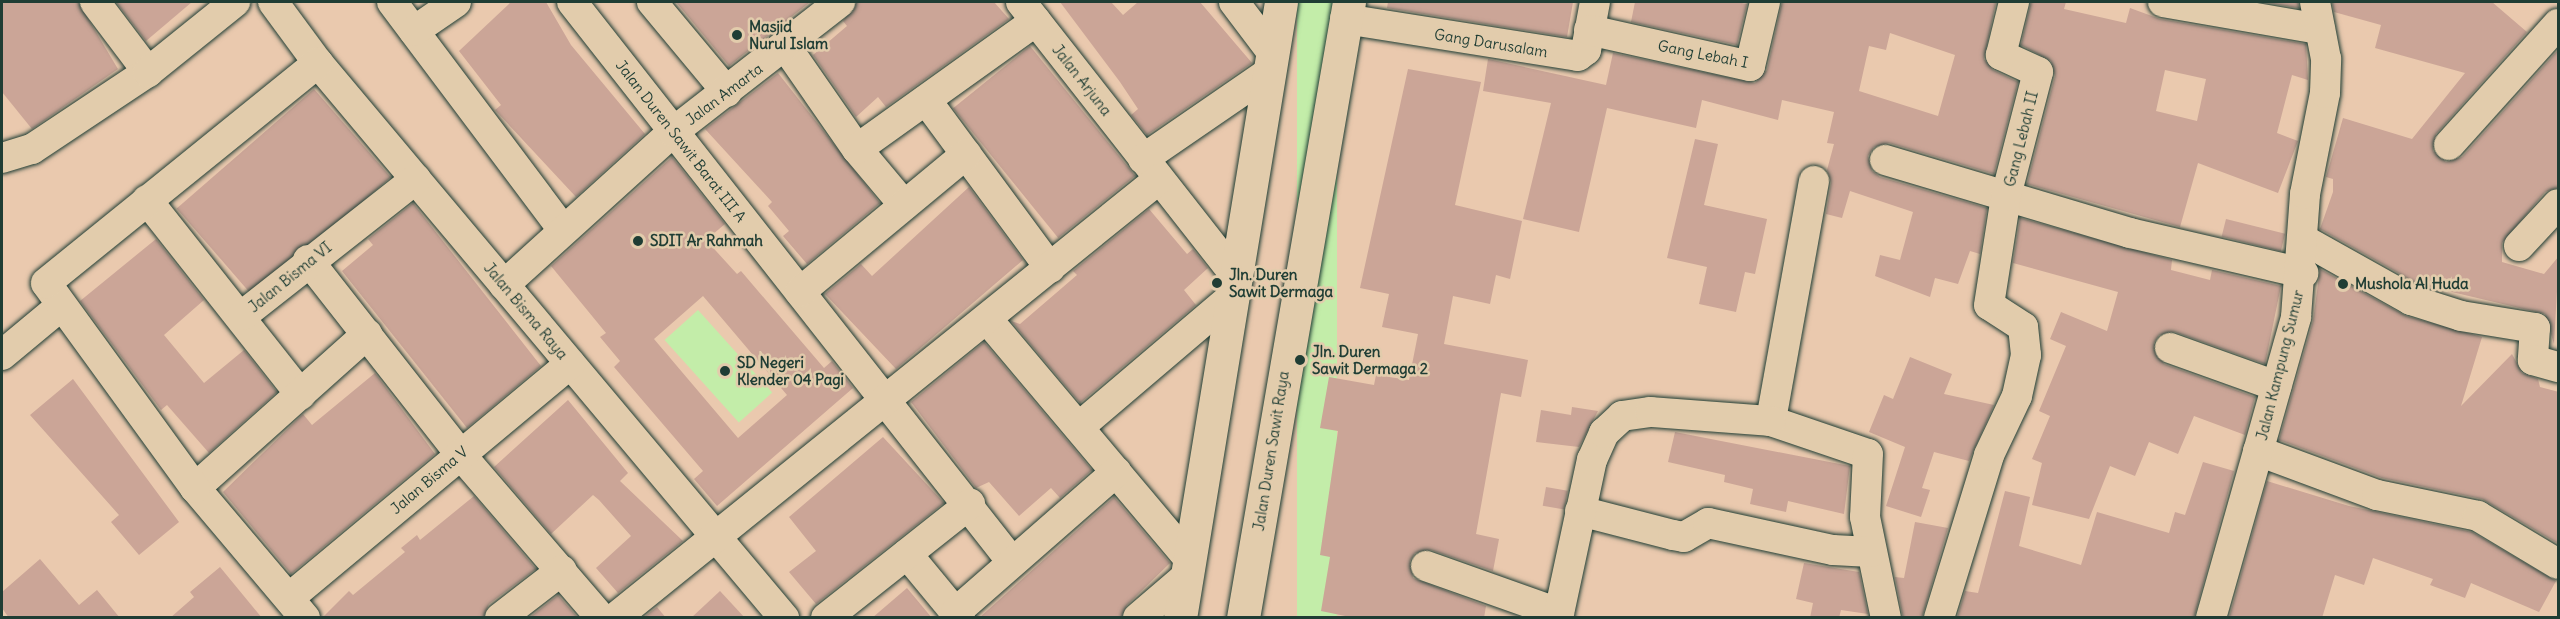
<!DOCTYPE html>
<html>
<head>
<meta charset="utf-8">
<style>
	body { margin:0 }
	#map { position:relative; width:2560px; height:619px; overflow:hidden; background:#eac9ae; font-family:Delius,sans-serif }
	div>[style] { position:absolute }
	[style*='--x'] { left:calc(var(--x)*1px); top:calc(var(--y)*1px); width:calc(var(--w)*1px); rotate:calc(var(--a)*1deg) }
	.green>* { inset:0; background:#c3eda9; transform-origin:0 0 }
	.building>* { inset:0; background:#cba597; transform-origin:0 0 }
	.roads { filter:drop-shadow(0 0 2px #1f3d34) drop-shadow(0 0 2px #1f3d34) }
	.minor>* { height:30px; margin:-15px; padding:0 15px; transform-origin:15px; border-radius:15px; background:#e2ccac }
	.tertiary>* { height:33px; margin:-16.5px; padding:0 16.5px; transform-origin:16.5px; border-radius:16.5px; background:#e2ccac }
	.dots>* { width:16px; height:16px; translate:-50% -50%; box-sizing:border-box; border:3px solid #e2ccac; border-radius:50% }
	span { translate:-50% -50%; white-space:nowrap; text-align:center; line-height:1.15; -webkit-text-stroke:5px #e2ccac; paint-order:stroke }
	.poi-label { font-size:15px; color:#1f3d34; font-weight:700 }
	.left { translate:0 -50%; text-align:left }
	.street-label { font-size:15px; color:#1f3d34 }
	.frame { position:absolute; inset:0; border:3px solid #1f3d34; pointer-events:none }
</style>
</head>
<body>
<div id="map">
	<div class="green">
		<i style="left:1297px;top:2px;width:40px;height:625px"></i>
		<i style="left:698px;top:310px;width:111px;height:45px;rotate:48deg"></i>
	</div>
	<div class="building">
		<i style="clip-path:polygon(2px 2px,78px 2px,118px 69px,32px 129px,2px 92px)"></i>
		<i style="clip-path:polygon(116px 2px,192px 2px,146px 41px)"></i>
		<i style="clip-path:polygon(511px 2px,546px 2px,571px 45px,645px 134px,576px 197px,495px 110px,501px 105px,459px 51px)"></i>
		<i style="clip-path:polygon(676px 2px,810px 2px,729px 66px)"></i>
		<i style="clip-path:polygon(857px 2px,994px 2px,1009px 19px,886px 107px,878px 97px,856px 117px,813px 55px,847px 26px,843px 21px)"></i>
		<i style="clip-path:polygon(1060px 2px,1111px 2px,1123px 15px,1138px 2px,1200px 2px,1252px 63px,1147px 135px,1131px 115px,1138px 109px,1120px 82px)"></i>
		<i style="clip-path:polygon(1388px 2px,1573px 2px,1567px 37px,1387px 8px)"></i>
		<i style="clip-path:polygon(1635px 2px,1737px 2px,1747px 4px,1737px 45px,1631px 22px)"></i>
		<i style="clip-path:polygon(evenodd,1782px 2px,1996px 2px,1984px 59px,1993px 70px,2018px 82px,1994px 174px,1889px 143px,1874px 147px,1868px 156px,1872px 171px,1880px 177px,1987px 208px,1980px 254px,1970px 251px,1958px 284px,1935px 278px,1930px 297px,1875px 276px,1880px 255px,1900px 260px,1913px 212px,1850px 191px,1842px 218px,1826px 214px,1831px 183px,1827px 170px,1834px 144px,1827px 143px,1834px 112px,1782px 100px,1778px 120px,1702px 100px,1696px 128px,1607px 108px,1579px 232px,1523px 219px,1551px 103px,1483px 91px,1488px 59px,1606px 85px,1613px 53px,1755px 83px,1767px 70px,1782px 2px,1890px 33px,1955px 55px,1938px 116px,1859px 91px,1869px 46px,1886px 50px,1890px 33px)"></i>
		<i style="clip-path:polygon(evenodd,2031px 2px,2066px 2px,2064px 9px,2126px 23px,2130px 8px,2160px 19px,2306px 44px,2308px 80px,2292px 75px,2277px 133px,2298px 141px,2278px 193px,2198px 163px,2180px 227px,2027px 184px,2055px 76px,2051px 61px,2021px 45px,2031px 2px,2165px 70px,2206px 79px,2197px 121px,2156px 111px,2165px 70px)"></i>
		<i style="clip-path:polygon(2262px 2px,2298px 2px,2299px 8px)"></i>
		<i style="clip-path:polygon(2332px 2px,2492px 2px,2527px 32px,2436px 134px,2433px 151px,2446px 162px,2462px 157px,2559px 49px,2559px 187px,2545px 192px,2502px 243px,2502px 262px,2544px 274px,2559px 256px,2554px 344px,2545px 314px,2418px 284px,2320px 229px,2333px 192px,2333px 179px,2326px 177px,2343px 118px,2412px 139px,2465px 73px,2375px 48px,2381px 25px,2334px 12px)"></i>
		<i style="left:1030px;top:46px;width:167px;height:99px;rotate:51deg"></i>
		<i style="clip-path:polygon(1408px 69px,1481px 82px,1455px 205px,1522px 221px,1510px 279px,1496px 275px,1490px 304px,1453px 296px,1444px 344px,1528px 360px,1521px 397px,1501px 393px,1476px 534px,1499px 539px,1493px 571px,1431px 550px,1415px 553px,1410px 561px,1413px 578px,1486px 606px,1484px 618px,1355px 618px,1321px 611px,1330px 557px,1320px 555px,1338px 431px,1320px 428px,1329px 377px,1374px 385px,1376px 375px,1409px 380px,1418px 334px,1382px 327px,1389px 294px,1360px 288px)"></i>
		<i style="clip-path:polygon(778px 73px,880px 203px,807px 264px,783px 236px,789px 231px,768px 206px,772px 202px,705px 129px)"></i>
		<i style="left:314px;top:89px;width:117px;height:182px;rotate:49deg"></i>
		<i style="clip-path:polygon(1695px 139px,1718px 144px,1704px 205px,1767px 219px,1755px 274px,1745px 272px,1736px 312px,1699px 304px,1707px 267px,1667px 258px)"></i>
		<i style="clip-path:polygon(evenodd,672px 157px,725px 224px,706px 240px,737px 274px,741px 271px,824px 368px,832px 361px,853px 388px,717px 506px,694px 479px,703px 471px,614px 367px,620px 361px,600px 337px,606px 333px,551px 266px,672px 157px,703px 296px,787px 395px,738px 438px,654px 339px,703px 296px)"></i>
		<i style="clip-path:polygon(969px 187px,1023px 260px,896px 369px,825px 294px,861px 264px,872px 276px)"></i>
		<i style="clip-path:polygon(413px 203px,541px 366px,467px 428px,342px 271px,373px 245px,368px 239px)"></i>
		<i style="clip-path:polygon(1149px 209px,1187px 254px,1193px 249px,1208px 268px,1184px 290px,1196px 305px,1080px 403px,1011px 321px,1020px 324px,1077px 275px,1073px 271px)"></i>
		<i style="clip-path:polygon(2020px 218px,2172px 260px,2171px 270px,2210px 280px,2212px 270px,2281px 286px,2265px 364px,2175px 332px,2159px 335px,2154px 343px,2164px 364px,2255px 397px,2245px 435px,2194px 416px,2178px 454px,2149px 442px,2135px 476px,2110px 466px,2089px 519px,2032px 505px,2042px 463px,2032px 459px,2050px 416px,2039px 411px,2066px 346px,2050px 339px,2061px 312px,2107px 331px,2118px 292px,2013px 263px)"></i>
		<i style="left:2226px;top:219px;width:61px;height:18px;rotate:14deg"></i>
		<i style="clip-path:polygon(156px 239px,204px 300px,164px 335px,204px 383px,244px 350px,277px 392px,209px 453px,167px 405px,161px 410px,80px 301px)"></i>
		<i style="clip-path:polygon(2320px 269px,2406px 316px,2482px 337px,2461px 406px,2512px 354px,2522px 373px,2538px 379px,2540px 387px,2559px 392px,2559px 544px,2482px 499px,2382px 478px,2279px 440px,2313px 321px)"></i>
		<i style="clip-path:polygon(984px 342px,1092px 470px,1060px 498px,1051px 488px,1019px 516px,989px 482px,976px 488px,911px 402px)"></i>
		<i style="clip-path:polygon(1910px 357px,1952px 374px,1944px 394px,1994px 405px,1969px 461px,1934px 452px,1922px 488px,1930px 490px,1921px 517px,1886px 506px,1905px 447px,1869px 432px,1884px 395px,1893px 399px)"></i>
		<i style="clip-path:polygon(375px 373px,435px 454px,291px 574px,223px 492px,303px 414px,312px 425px)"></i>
		<i style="clip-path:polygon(73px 379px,179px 522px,139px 555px,111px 522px,119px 515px,30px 415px)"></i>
		<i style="clip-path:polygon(568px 400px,628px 473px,620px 481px,683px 541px,618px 593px,596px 568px,631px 536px,599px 500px,593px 495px,551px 534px,494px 467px)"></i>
		<i style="clip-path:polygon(1572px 407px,1598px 411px,1579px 447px,1536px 442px,1541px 410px,1571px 415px)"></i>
		<i style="clip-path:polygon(1675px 432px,1850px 466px,1844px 514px,1788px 501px,1786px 512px,1750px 504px,1753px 489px,1724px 482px,1725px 475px,1668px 462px)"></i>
		<i style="clip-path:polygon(883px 437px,944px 503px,816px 604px,789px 572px,816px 551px,789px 517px)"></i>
		<i style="clip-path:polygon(2203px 462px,2234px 471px,2194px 618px,1957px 618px,1965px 591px,1978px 593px,2005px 491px,2030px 497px,2019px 546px,2081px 565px,2097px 512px,2169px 533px,2175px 512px,2185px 515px)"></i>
		<i style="clip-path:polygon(2267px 481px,2349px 506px,2472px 532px,2556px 581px,2539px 612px,2471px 583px,2465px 598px,2430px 585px,2433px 579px,2373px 558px,2364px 585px,2335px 575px,2322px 618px,2229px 618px)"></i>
		<i style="left:1546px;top:487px;width:22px;height:19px;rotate:10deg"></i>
		<i style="clip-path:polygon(474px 496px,536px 569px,489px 604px,483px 618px,322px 618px,349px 591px,353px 595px,405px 552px,401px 548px,417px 535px,420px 540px)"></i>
		<i style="clip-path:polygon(1114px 497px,1170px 563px,1127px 605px,1121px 618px,979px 618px)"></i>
		<i style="clip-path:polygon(1915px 522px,1948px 528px,1922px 618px,1903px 618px,1895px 577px,1904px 578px)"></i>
		<i style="clip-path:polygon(40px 559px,79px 605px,97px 590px,120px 618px,9px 618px,2px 608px,2px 592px)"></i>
		<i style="clip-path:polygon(1804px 563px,1859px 572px,1868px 614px,1841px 610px,1839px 618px,1810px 618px,1813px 603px,1796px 599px)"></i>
		<i style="clip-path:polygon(220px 567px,262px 618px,170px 618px,194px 597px,190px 592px)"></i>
		<i style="clip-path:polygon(907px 588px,932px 618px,872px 618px)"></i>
		<i style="clip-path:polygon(720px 591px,745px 618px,691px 618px)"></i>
		<i style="clip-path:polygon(558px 595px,578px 618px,529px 618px)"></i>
		<i style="clip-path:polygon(657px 607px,666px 618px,643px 618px)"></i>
	</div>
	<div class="roads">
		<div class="minor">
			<i style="--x:95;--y:2;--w:88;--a:52.9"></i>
			<i style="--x:273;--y:2;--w:76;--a:53.6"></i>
			<i style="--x:318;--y:63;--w:725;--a:49.98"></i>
			<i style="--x:392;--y:2;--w:285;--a:53.1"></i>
			<i style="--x:572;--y:2;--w:712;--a:51.84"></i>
			<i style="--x:652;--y:2;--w:117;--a:50.2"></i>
			<i style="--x:1021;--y:2;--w:348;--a:51.9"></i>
			<i style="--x:1234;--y:2;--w:61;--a:52.9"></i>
			<i style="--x:2163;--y:2;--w:159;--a:9.8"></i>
			<i style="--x:1345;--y:19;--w:236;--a:9"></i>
			<i style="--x:1578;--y:56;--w:10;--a:-37"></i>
			<i style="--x:1586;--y:50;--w:49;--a:-79.4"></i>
			<i style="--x:1589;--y:30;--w:165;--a:12.6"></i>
			<i style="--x:1750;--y:66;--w:66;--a:-76.8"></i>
			<i style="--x:414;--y:31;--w:51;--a:-34.6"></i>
			<i style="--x:786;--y:47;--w:124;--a:55.2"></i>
			<i style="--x:857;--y:149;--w:73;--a:50"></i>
			<i style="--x:926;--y:100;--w:209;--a:53.6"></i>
			<i style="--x:2449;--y:145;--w:163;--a:-48"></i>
			<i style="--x:857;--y:149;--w:220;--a:-35.6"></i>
			<i style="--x:2;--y:158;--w:31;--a:-17"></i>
			<i style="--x:32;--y:149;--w:139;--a:-33.6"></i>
			<i style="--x:148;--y:72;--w:112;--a:-38.8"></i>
			<i style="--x:1143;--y:159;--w:152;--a:-34.5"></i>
			<i style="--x:1885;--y:160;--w:256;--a:16.6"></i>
			<i style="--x:2130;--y:233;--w:178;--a:13"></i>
			<i style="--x:1814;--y:181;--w:244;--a:100.2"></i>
			<i style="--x:1771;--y:421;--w:102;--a:18.8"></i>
			<i style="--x:1868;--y:454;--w:63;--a:92.7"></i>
			<i style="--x:1865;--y:517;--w:103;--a:78.3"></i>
			<i style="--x:147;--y:200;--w:248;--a:51.7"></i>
			<i style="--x:2304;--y:240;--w:123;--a:29.3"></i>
			<i style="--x:2411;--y:300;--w:52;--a:17.7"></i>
			<i style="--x:2461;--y:316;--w:75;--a:9.2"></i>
			<i style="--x:2535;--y:328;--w:32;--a:94"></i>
			<i style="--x:2533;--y:360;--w:26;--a:16"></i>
			<i style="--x:2519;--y:246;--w:57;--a:-47.1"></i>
			<i style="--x:308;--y:260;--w:246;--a:51.9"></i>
			<i style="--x:460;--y:454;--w:216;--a:49.3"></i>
			<i style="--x:504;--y:285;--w:228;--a:-42.2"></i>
			<i style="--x:673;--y:132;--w:212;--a:-37.9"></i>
			<i style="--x:800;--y:292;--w:216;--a:-39.7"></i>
			<i style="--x:243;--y:315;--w:220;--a:-38.2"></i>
			<i style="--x:987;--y:319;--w:314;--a:49.9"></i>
			<i style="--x:2170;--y:348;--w:113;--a:19.7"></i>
			<i style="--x:2;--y:355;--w:77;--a:-39.7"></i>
			<i style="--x:1079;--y:427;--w:202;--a:-40.4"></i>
			<i style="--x:2258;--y:451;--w:127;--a:20.3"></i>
			<i style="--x:2377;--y:495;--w:103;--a:11.7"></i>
			<i style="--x:2478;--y:516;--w:93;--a:31"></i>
			<i style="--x:195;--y:488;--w:231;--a:-41.8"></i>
			<i style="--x:1580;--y:511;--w:96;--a:14.5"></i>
			<i style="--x:1673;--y:535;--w:11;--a:10"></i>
			<i style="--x:1684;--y:537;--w:28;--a:-30"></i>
			<i style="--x:1708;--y:523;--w:128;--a:12.2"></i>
			<i style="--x:1833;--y:550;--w:38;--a:3"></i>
			<i style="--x:907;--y:554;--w:83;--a:50.4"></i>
			<i style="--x:1426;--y:566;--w:141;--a:19.5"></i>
			<i style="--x:289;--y:598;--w:366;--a:-39.8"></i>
			<i style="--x:956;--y:612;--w:213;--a:-41.2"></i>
			<i style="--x:305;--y:618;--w:170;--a:-130.2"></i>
			<i style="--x:195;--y:488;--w:253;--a:-126"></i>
			<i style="--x:46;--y:283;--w:350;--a:-39"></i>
			<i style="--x:500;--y:618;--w:78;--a:-37.7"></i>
			<i style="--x:615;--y:618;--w:699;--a:-38.9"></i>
			<i style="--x:826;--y:618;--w:184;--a:-38.4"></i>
			<i style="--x:1138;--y:618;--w:65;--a:-40.6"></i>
			<i style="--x:1558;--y:618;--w:162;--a:-77.9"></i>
			<i style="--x:1592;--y:460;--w:30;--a:-66"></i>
			<i style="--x:1604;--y:433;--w:25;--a:-43"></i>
			<i style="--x:1622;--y:416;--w:29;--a:-8"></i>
			<i style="--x:1651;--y:412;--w:120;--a:4.3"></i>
			<i style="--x:1939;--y:618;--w:170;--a:-72.9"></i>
			<i style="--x:1989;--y:455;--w:65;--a:-64.6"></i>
			<i style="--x:2017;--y:396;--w:42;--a:-77.6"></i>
			<i style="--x:2026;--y:355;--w:28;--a:-96"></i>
			<i style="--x:2023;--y:327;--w:40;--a:-147.1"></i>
			<i style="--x:1989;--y:305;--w:110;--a:-81.1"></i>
			<i style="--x:2006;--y:196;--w:128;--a:-75.5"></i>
			<i style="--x:2038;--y:72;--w:41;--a:-155.3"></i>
			<i style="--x:2001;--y:55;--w:55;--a:-76.2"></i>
			<i style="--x:2211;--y:618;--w:313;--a:-74.2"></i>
			<i style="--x:2296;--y:317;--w:123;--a:-85.8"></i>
			<i style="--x:2305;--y:194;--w:103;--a:-78.8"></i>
			<i style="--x:2325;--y:93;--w:34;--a:-88"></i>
			<i style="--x:2326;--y:59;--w:58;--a:-100.9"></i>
		</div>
		<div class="tertiary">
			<i style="--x:1180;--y:618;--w:624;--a:-80.69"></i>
			<i style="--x:1243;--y:618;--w:625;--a:-80.24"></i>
		</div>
	</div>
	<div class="dots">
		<i style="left:737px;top:35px;background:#1f3d34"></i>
		<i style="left:638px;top:241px;background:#1f3d34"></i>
		<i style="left:1217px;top:283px;background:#1f3d34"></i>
		<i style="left:2343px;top:284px;background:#1f3d34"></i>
		<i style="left:1300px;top:360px;background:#1f3d34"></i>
		<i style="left:725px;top:371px;background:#1f3d34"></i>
	</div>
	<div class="poi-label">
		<span class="left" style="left:749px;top:35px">Masjid<br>Nurul Islam</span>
		<span class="left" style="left:650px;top:241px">SDIT Ar Rahmah</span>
		<span class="left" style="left:1229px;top:283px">Jln. Duren<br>Sawit Dermaga</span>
		<span class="left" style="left:2355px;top:284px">Mushola Al Huda</span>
		<span class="left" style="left:1312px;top:360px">Jln. Duren<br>Sawit Dermaga 2</span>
		<span class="left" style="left:737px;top:371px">SD Negeri<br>Klender 04 Pagi</span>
	</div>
	<div class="street-label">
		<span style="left:1491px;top:43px;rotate:9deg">Gang Darusalam</span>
		<span style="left:1703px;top:54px;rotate:11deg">Gang Lebah I</span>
		<span style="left:1082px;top:80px;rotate:52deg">Jalan Arjuna</span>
		<span style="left:724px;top:94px;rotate:-37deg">Jalan Amarta</span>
		<span style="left:2021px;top:139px;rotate:-76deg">Gang Lebah II</span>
		<span style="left:681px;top:141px;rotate:52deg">Jalan Duren Sawit Barat III A</span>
		<span style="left:290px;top:277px;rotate:-39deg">Jalan Bisma VI</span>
		<span style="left:526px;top:311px;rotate:50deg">Jalan Bisma Raya</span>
		<span style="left:2280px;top:365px;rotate:-76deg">Jalan Kampung Sumur</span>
		<span style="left:1271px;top:451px;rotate:-81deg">Jalan Duren Sawit Raya</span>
		<span style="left:429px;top:480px;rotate:-40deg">Jalan Bisma V</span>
	</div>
	<div class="frame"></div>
</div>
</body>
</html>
